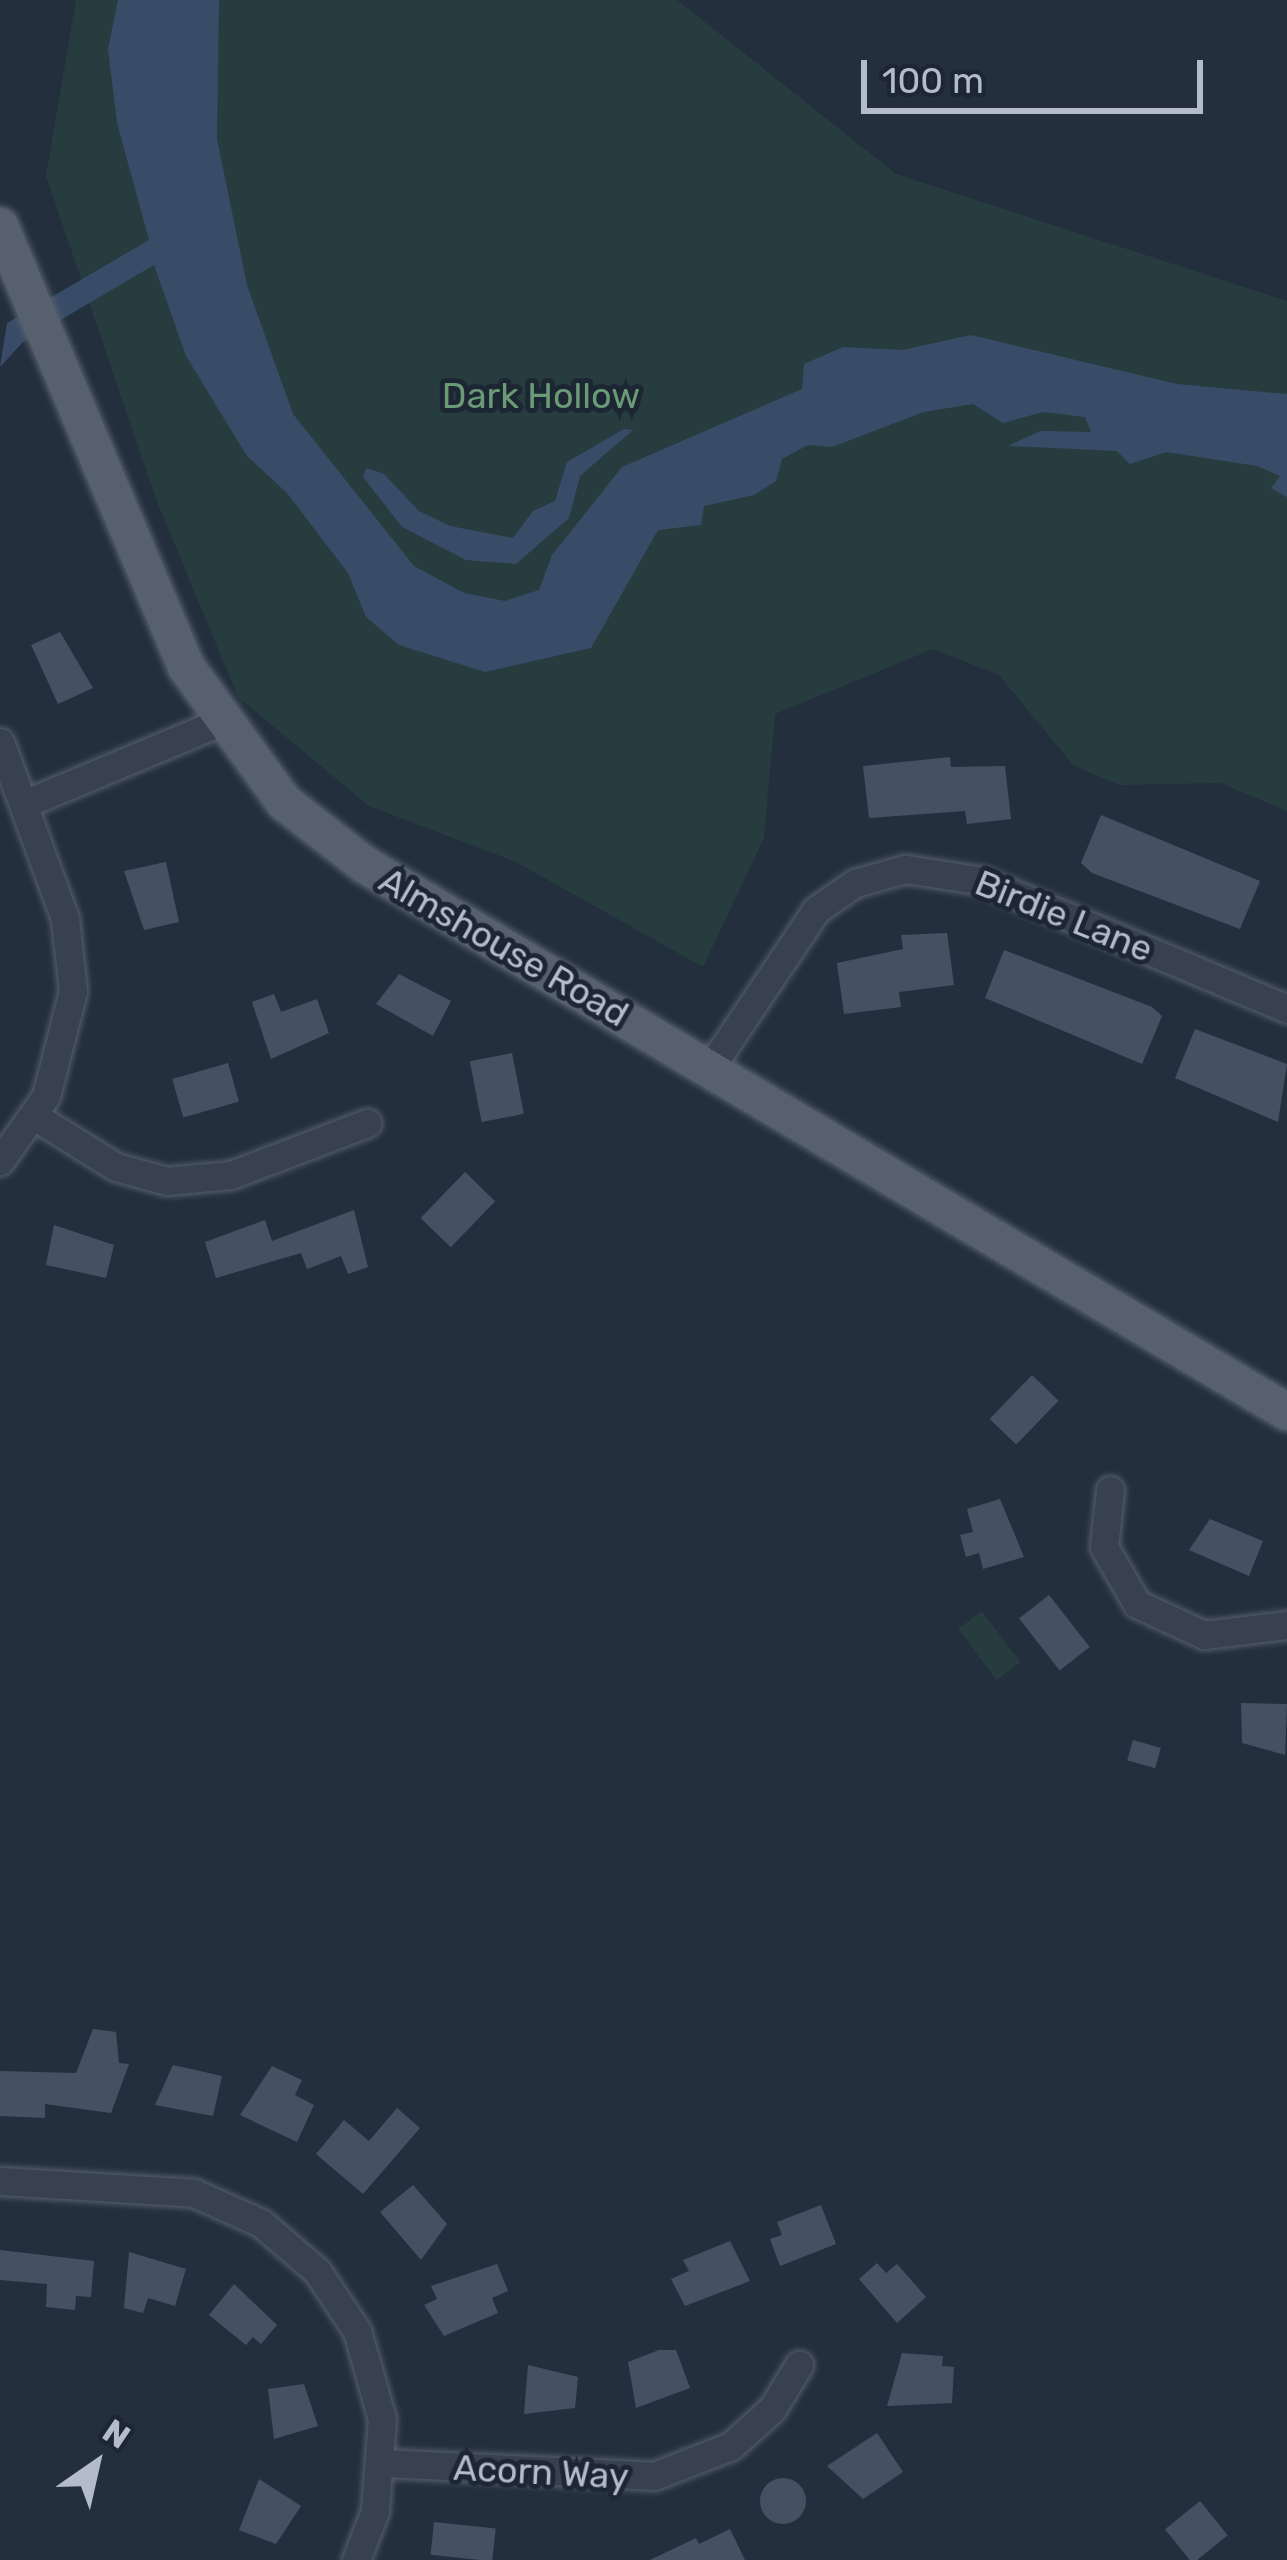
<!DOCTYPE html>
<html>
<head>
<meta charset="utf-8">
<style>
	body { margin:0 }
	#map { position:relative; width:1287px; height:2560px; overflow:hidden; background:#242f3e; font-family:Rubik,sans-serif }
	div>[style] { position:absolute }
	[style*='--x'] { left:calc(var(--x)*1px); top:calc(var(--y)*1px); width:calc(var(--w)*1px); rotate:calc(var(--a)*1deg) }
	.green>* { inset:0; background:#263c3f; transform-origin:0 0 }
	.water>* { inset:0; background:#394c67 }
	.building>* { inset:0; background:#455162; transform-origin:0 0 }
	.round { border-radius:50% }
	.roads { filter:drop-shadow(0 0 3px #565f6c) drop-shadow(0 0 3px #565f6c) }
	.minor>* { height:27px; margin:-13.5px; padding:0 13.5px; transform-origin:13.5px; border-radius:13.5px; background:#38414e }
	.major>* { height:36px; margin:-18px; padding:0 18px; transform-origin:18px; border-radius:18px; background:#56606e }
	span { translate:-50% -50%; white-space:nowrap; text-align:center; line-height:1.15; -webkit-text-stroke:10px #1d2633; paint-order:stroke }
	.park-label { font-size:36px; color:#6b9a76 }
	.street-label { font-size:36px; color:#b4bcc9 }
	.north { position:absolute; left:36px; top:2404px; width:120px; height:120px; -webkit-text-stroke:9px #1d2633; paint-order:stroke; rotate:34deg; font-size:33px; font-weight:700; line-height:48px; text-align:center; color:#b4bcc9 }
	.north::after { content:''; display:block; margin:auto; width:42px; height:54px; background:#b4bcc9; clip-path:polygon(50% 0,100% 100%,50% 72%,0 100%) }
	.scale { position:absolute; left:861px; top:60px; width:342px; height:54px; box-sizing:border-box; border:6px solid #b4bcc9; border-top:0; padding-left:15px; font-size:36px; line-height:42px; white-space:nowrap; color:#b4bcc9; -webkit-text-stroke:9px #1d2633; paint-order:stroke }
</style>
</head>
<body>
<div id="map">
	<div class="green">
		<i style="clip-path:polygon(76px 0,677px 0,896px 174px,1287px 301px,1287px 811px,1220px 783px,1120px 785px,1074px 766px,999px 675px,933px 649px,775px 714px,764px 838px,703px 967px,516px 862px,369px 806px,238px 697px,156px 499px,46px 176px)"></i>
		<i style="left:982px;top:1611px;width:64px;height:30px;rotate:53deg"></i>
	</div>
	<div class="water">
		<i style="clip-path:polygon(118px 0,219px 0,217px 139px,247px 285px,293px 414px,414px 566px,464px 593px,505px 601px,539px 590px,552px 555px,622px 467px,802px 389px,804px 364px,843px 347px,902px 350px,971px 335px,1177px 384px,1287px 394px,1287px 497px,1271px 488px,1280px 476px,1257px 466px,1166px 452px,1130px 464px,1117px 451px,1008px 446px,1040px 431px,1091px 432px,1085px 417px,1043px 412px,1003px 423px,973px 404px,924px 412px,832px 447px,808px 445px,782px 459px,776px 481px,754px 495px,704px 506px,701px 525px,658px 530px,591px 648px,485px 672px,399px 645px,366px 617px,348px 573px,287px 493px,247px 456px,186px 356px,154px 265px,23px 342px,0 367px,7px 323px,149px 240px,117px 123px,108px 49px)"></i>
		<i style="clip-path:polygon(624px 429px,633px 430px,580px 476px,569px 518px,516px 564px,466px 560px,402px 527px,363px 477px,366px 468px,384px 474px,419px 511px,450px 526px,513px 538px,533px 511px,555px 501px,567px 462px)"></i>
	</div>
	<div class="building">
		<i style="clip-path:polygon(60px 632px,93px 688px,58px 704px,31px 645px)"></i>
		<i style="clip-path:polygon(950px 757px,951px 767px,1005px 766px,1011px 819px,967px 824px,965px 811px,869px 818px,863px 766px)"></i>
		<i style="clip-path:polygon(1101px 815px,1260px 881px,1240px 929px,1092px 873px,1081px 863px)"></i>
		<i style="clip-path:polygon(166px 862px,179px 922px,144px 930px,124px 871px)"></i>
		<i style="clip-path:polygon(947px 933px,954px 985px,899px 992px,901px 1007px,844px 1014px,837px 963px,903px 949px,901px 935px)"></i>
		<i style="clip-path:polygon(1004px 950px,1152px 1007px,1162px 1016px,1142px 1064px,985px 998px)"></i>
		<i style="clip-path:polygon(399px 974px,451px 1001px,433px 1036px,376px 1004px)"></i>
		<i style="clip-path:polygon(274px 994px,281px 1012px,317px 999px,329px 1033px,271px 1059px,252px 1002px)"></i>
		<i style="clip-path:polygon(1195px 1029px,1287px 1064px,1278px 1122px,1175px 1078px)"></i>
		<i style="left:512px;top:1053px;width:62px;height:43px;rotate:79deg"></i>
		<i style="left:228px;top:1063px;width:40px;height:58px;rotate:74deg"></i>
		<i style="left:465px;top:1172px;width:42px;height:64px;rotate:44deg"></i>
		<i style="clip-path:polygon(354px 1210px,368px 1267px,348px 1274px,341px 1256px,307px 1269px,301px 1253px,216px 1278px,205px 1242px,265px 1220px,272px 1241px)"></i>
		<i style="clip-path:polygon(54px 1225px,114px 1245px,106px 1278px,46px 1265px)"></i>
		<i style="left:1032px;top:1375px;width:37px;height:61px;rotate:44deg"></i>
		<i style="clip-path:polygon(1000px 1499px,1024px 1557px,983px 1569px,979px 1553px,966px 1557px,960px 1535px,973px 1532px,967px 1509px)"></i>
		<i style="clip-path:polygon(1210px 1519px,1263px 1541px,1249px 1576px,1189px 1550px)"></i>
		<i style="left:1049px;top:1595px;width:66px;height:38px;rotate:52deg"></i>
		<i style="clip-path:polygon(1241px 1703px,1287px 1704px,1285px 1755px,1242px 1743px)"></i>
		<i style="left:1133px;top:1740px;width:29px;height:21px;rotate:16deg"></i>
		<i style="clip-path:polygon(93px 2029px,116px 2032px,119px 2063px,129px 2064px,111px 2113px,45px 2104px,45px 2118px,0 2116px,0 2071px,76px 2073px)"></i>
		<i style="clip-path:polygon(173px 2065px,222px 2076px,213px 2116px,155px 2105px)"></i>
		<i style="clip-path:polygon(272px 2066px,302px 2080px,295px 2095px,314px 2105px,297px 2142px,240px 2115px)"></i>
		<i style="clip-path:polygon(397px 2108px,420px 2128px,363px 2194px,316px 2154px,344px 2120px,369px 2141px)"></i>
		<i style="clip-path:polygon(413px 2185px,447px 2224px,421px 2260px,380px 2212px)"></i>
		<i style="clip-path:polygon(821px 2205px,836px 2244px,780px 2266px,770px 2239px,782px 2235px,777px 2222px)"></i>
		<i style="clip-path:polygon(730px 2241px,750px 2281px,685px 2306px,671px 2279px,689px 2271px,683px 2260px)"></i>
		<i style="clip-path:polygon(0 2250px,94px 2261px,91px 2297px,76px 2296px,75px 2310px,46px 2307px,47px 2284px,0 2280px)"></i>
		<i style="clip-path:polygon(129px 2252px,186px 2269px,175px 2306px,148px 2298px,143px 2313px,124px 2308px)"></i>
		<i style="clip-path:polygon(877px 2263px,886px 2273px,897px 2264px,926px 2297px,897px 2323px,859px 2279px)"></i>
		<i style="clip-path:polygon(497px 2264px,508px 2291px,492px 2298px,498px 2313px,444px 2336px,424px 2305px,437px 2299px,431px 2286px)"></i>
		<i style="clip-path:polygon(234px 2284px,277px 2325px,261px 2344px,253px 2337px,246px 2345px,209px 2315px)"></i>
		<i style="clip-path:polygon(659px 2350px,676px 2350px,690px 2388px,636px 2408px,628px 2362px)"></i>
		<i style="clip-path:polygon(902px 2353px,943px 2356px,942px 2366px,954px 2367px,952px 2403px,887px 2406px)"></i>
		<i style="clip-path:polygon(528px 2365px,578px 2377px,575px 2408px,524px 2414px)"></i>
		<i style="clip-path:polygon(304px 2384px,318px 2426px,274px 2439px,268px 2389px)"></i>
		<i style="clip-path:polygon(877px 2433px,903px 2472px,863px 2499px,827px 2466px)"></i>
		<i class="round" style="left:760px;top:2478px;width:46px;height:46px"></i>
		<i style="clip-path:polygon(259px 2479px,301px 2506px,276px 2544px,239px 2530px)"></i>
		<i style="left:1200px;top:2501px;width:44px;height:45px;rotate:51deg"></i>
		<i style="left:434px;top:2522px;width:62px;height:33px;rotate:6deg"></i>
		<i style="clip-path:polygon(730px 2529px,745px 2560px,650px 2560px,696px 2538px,699px 2544px)"></i>
	</div>
	<div class="roads">
		<div class="minor">
			<i style="--x:0;--y:742;--w:189;--a:69.8"></i>
			<i style="--x:65;--y:919;--w:72;--a:83.7"></i>
			<i style="--x:73;--y:991;--w:108;--a:104.4"></i>
			<i style="--x:46;--y:1096;--w:80;--a:125.3"></i>
			<i style="--x:24;--y:804;--w:212;--a:-22.7"></i>
			<i style="--x:710;--y:1068;--w:190;--a:-56.1"></i>
			<i style="--x:816;--y:910;--w:47;--a:-34.7"></i>
			<i style="--x:855;--y:883;--w:52;--a:-15.6"></i>
			<i style="--x:905;--y:869;--w:79;--a:8.7"></i>
			<i style="--x:983;--y:881;--w:330;--a:22.8"></i>
			<i style="--x:34;--y:1116;--w:97;--a:31.9"></i>
			<i style="--x:116;--y:1167;--w:53;--a:15.4"></i>
			<i style="--x:167;--y:1181;--w:64;--a:-5.4"></i>
			<i style="--x:231;--y:1175;--w:146;--a:-20.9"></i>
			<i style="--x:1110;--y:1490;--w:57;--a:96"></i>
			<i style="--x:1104;--y:1547;--w:66;--a:59.9"></i>
			<i style="--x:1137;--y:1604;--w:74;--a:24.8"></i>
			<i style="--x:1204;--y:1635;--w:84;--a:-6.9"></i>
			<i style="--x:0;--y:2181;--w:194;--a:3.5"></i>
			<i style="--x:194;--y:2193;--w:73;--a:24.1"></i>
			<i style="--x:261;--y:2223;--w:74;--a:40.6"></i>
			<i style="--x:317;--y:2271;--w:72;--a:56.3"></i>
			<i style="--x:357;--y:2331;--w:91;--a:74.1"></i>
			<i style="--x:382;--y:2419;--w:92;--a:94.4"></i>
			<i style="--x:375;--y:2511;--w:53;--a:111.2"></i>
			<i style="--x:383;--y:2463;--w:271;--a:2.7"></i>
			<i style="--x:654;--y:2476;--w:83;--a:-21.3"></i>
			<i style="--x:731;--y:2446;--w:55;--a:-42.1"></i>
			<i style="--x:772;--y:2409;--w:52;--a:-58.5"></i>
		</div>
		<div class="major">
			<i style="--x:0;--y:226;--w:480;--a:67.1"></i>
			<i style="--x:187;--y:668;--w:165;--a:54.1"></i>
			<i style="--x:284;--y:802;--w:103;--a:37.9"></i>
			<i style="--x:365;--y:865;--w:1072;--a:30.68"></i>
		</div>
	</div>
	<div class="park-label">
		<span style="left:541px;top:396px">Dark Hollow</span>
	</div>
	<div class="street-label">
		<span style="left:1064px;top:916px;rotate:22deg">Birdie Lane</span>
		<span style="left:504px;top:947px;rotate:30deg">Almshouse Road</span>
		<span style="left:541px;top:2472px;rotate:3deg">Acorn Way</span>
	</div>
	<div class="north">N</div>
	<div class="scale">100 m</div>
</div>
</body>
</html>
